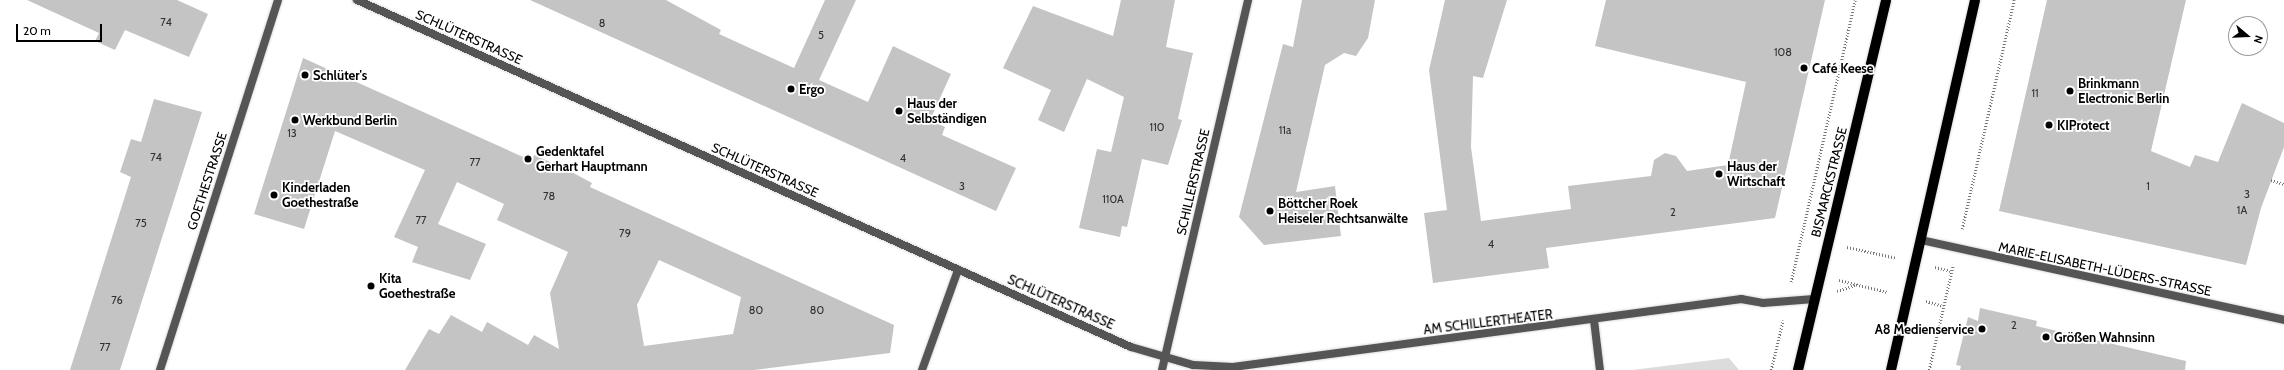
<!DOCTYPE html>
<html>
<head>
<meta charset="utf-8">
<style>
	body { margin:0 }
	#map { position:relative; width:2284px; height:370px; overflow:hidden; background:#fff; font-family:Cabin,sans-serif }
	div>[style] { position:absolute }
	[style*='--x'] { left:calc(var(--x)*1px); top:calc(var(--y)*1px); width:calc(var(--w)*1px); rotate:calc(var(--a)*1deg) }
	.green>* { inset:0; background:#dcdcdc }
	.building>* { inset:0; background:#c4c4c4 }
	.path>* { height:2.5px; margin-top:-1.25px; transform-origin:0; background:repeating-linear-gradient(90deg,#777 0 1px,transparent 0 3px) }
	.roads { filter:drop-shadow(0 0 1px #dbdbdb) drop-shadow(0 0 1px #dbdbdb) }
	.lane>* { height:8px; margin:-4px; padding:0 4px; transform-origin:4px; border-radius:4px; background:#555 }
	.street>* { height:8px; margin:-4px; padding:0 4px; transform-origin:4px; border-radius:4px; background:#555 }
	.primary>* { height:10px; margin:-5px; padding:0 5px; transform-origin:5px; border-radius:5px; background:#000 }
	.dots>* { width:11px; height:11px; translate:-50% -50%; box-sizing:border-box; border:2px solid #fff; border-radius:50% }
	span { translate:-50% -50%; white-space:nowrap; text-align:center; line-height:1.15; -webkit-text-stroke:3.5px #fff; paint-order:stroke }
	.number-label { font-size:11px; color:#313131 }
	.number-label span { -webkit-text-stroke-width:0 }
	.street-label { font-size:13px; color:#000 }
	.poi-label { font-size:13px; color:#000; font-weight:700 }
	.left { translate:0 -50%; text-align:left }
	.right { translate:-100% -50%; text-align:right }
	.north { position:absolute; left:2228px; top:16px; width:40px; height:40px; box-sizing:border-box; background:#fff; border:1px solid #999; border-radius:50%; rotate:109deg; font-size:11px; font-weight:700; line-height:16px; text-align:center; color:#000 }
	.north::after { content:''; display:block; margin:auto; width:14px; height:18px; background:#000; clip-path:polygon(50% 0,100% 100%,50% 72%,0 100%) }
	.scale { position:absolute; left:16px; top:24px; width:86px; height:18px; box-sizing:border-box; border:2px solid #000; border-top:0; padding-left:5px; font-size:12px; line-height:14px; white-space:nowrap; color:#000; -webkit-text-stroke:3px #fff; paint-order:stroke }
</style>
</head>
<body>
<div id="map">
	<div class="green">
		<i style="clip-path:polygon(1729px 358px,1739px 370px,1631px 370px,1632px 370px)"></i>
	</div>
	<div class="building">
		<i style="clip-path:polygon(27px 0,177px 0,208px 14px,189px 57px,125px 30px,115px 50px,95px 41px,99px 33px)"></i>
		<i style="clip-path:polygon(530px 0,666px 0,721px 30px,719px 34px,794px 68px,825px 0,856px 0,819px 80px,868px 102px,893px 46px,951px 74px,930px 120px,945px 127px,942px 135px,1016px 168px,996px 211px)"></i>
		<i style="clip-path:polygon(1121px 0,1175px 0,1166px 47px,1193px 53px,1178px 119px,1182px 120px,1168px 165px,1142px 159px,1127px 227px,1122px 226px,1120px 237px,1079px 228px,1097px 149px,1111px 152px,1124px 97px,1087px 79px,1064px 132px,1038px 120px,1051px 90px,1003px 68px,1033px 6px,1113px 36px)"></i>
		<i style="clip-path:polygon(1302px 0,1375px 0,1368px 38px,1356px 56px,1344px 53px,1325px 65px,1296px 192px,1335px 186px,1341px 236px,1264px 245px,1239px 217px,1283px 44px,1293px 47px)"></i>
		<i style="clip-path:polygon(1445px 0,1507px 0,1483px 78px,1473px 76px,1471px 147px,1481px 221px,1571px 209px,1568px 186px,1651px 176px,1654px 160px,1665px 153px,1676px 156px,1687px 171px,1728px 165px,1746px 82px,1595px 46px,1606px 0,1825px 0,1775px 218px,1546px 248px,1549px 268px,1433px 283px,1424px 213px,1447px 210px,1429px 70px)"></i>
		<i style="clip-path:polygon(2047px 0,2186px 0,2151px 151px,2190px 167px,2195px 155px,2218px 162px,2242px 103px,2284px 123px,2284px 147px,2261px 208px,2246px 265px,1999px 211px)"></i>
		<i style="clip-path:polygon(evenodd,303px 58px,532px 161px,534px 155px,564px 168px,592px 183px,590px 187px,894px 325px,890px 353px,754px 370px,405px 370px,429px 329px,439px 334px,451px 315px,482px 332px,487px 322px,528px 345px,534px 335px,559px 349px,550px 293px,568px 252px,497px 220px,504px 204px,457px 182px,438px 224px,486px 244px,470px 280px,412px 262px,418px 247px,394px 237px,425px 170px,335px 131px,304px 229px,254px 214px,303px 58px,659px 260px,741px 297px,733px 334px,644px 346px,637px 305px,659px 260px)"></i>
		<i style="clip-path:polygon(154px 99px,202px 112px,120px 370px,70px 370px,131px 177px,120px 172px,131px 139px,141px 142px)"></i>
		<i style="clip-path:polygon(1980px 308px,2037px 321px,2036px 326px,2186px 361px,2185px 370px,1960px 370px,1961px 366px,1956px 365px,1968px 317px,1978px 321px)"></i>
	</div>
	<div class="path">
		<i style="--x:2271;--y:180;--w:14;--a:17"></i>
		<i style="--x:1962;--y:229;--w:235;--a:-77.2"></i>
		<i style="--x:1847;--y:247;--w:51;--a:12.4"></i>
		<i style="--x:1935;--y:267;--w:16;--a:14"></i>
		<i style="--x:1839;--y:280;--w:50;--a:13.8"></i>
		<i style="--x:1791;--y:282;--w:289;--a:-77.2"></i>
		<i style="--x:1837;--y:291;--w:19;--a:-18"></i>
		<i style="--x:1926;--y:301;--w:18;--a:16"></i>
		<i style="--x:1771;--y:370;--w:51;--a:-76.5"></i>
		<i style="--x:1929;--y:370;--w:108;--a:-77.1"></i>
	</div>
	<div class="roads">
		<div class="lane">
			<i style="--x:1594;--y:320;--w:50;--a:83.2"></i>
			<i style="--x:922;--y:370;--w:106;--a:-70.2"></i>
		</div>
		<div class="street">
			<i style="--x:357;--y:0;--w:848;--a:24.15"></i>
			<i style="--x:1131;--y:347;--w:65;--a:16.2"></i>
			<i style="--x:1193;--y:365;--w:40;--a:2.9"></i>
			<i style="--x:1233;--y:367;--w:513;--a:-7.62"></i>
			<i style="--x:1741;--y:299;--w:22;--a:10"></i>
			<i style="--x:1763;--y:303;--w:51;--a:-4.5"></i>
			<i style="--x:1921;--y:240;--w:372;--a:12.4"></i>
			<i style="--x:160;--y:370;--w:388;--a:-72.3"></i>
			<i style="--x:1162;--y:370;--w:380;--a:-76.9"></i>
		</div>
		<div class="primary">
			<i style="--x:1798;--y:370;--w:380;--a:-76.6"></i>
			<i style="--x:1891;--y:370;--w:379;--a:-77.2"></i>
		</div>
	</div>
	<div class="dots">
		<i style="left:1804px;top:68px;background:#000"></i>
		<i style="left:305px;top:75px;background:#000"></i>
		<i style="left:791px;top:89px;background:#000"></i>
		<i style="left:2070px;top:91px;background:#000"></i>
		<i style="left:899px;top:111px;background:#000"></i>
		<i style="left:295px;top:120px;background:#000"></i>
		<i style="left:2049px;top:125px;background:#000"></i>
		<i style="left:528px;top:159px;background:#000"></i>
		<i style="left:1719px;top:174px;background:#000"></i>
		<i style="left:274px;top:195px;background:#000"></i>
		<i style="left:1270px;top:211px;background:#000"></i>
		<i style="left:371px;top:286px;background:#000"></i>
		<i style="left:1982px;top:329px;background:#000"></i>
		<i style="left:2046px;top:337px;background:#000"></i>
	</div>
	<div class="number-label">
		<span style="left:166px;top:22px">74</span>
		<span style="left:602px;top:23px">8</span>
		<span style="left:821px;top:35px">5</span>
		<span style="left:1783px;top:52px">108</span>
		<span style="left:2035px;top:93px">11</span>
		<span style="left:1157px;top:127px">110</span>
		<span style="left:1285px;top:130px">11a</span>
		<span style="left:292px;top:133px">13</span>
		<span style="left:156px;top:157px">74</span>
		<span style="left:903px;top:158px">4</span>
		<span style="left:475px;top:162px">77</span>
		<span style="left:962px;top:186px">3</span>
		<span style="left:2148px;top:186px">1</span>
		<span style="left:2247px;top:194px">3</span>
		<span style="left:549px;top:196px">78</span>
		<span style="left:1113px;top:199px">110A</span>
		<span style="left:2242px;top:210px">1A</span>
		<span style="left:1673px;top:212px">2</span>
		<span style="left:421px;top:220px">77</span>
		<span style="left:141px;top:223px">75</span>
		<span style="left:625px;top:233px">79</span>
		<span style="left:1491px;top:244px">4</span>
		<span style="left:117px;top:300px">76</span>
		<span style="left:756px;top:310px">80</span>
		<span style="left:817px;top:310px">80</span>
		<span style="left:2014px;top:325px">2</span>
		<span style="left:105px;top:347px">77</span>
	</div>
	<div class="street-label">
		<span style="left:469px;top:37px;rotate:24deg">SCHLÜTERSTRASSE</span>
		<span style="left:765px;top:170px;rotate:24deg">SCHLÜTERSTRASSE</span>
		<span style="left:207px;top:181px;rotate:-72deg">GOETHESTRASSE</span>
		<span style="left:1193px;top:182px;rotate:-77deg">SCHILLERSTRASSE</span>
		<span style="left:1829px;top:182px;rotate:-76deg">BISMARCKSTRASSE</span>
		<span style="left:2105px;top:269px;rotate:12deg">MARIE-ELISABETH-LÜDERS-STRASSE</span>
		<span style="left:1061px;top:302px;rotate:24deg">SCHLÜTERSTRASSE</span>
		<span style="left:1488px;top:322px;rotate:-7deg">AM SCHILLERTHEATER</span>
	</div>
	<div class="poi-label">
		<span class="left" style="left:1812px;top:68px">Café Keese</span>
		<span class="left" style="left:313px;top:75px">Schlüter's</span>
		<span class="left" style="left:2078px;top:91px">Brinkmann<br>Electronic Berlin</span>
		<span class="left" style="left:799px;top:89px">Ergo</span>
		<span class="left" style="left:907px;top:111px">Haus der<br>Selbständigen</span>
		<span class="left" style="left:303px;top:120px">Werkbund Berlin</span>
		<span class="left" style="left:2057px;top:125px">KIProtect</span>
		<span class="left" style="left:536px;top:159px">Gedenktafel<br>Gerhart Hauptmann</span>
		<span class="left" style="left:1727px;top:174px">Haus der<br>Wirtschaft</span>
		<span class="left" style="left:282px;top:195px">Kinderladen<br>Goethestraße</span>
		<span class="left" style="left:1278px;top:211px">Böttcher Roek<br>Heiseler Rechtsanwälte</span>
		<span class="left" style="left:379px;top:286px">Kita<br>Goethestraße</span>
		<span class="right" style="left:1974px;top:329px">A8 Medienservice</span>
		<span class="left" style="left:2054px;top:337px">Größen Wahnsinn</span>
	</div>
	<div class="north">N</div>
	<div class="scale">20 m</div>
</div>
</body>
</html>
